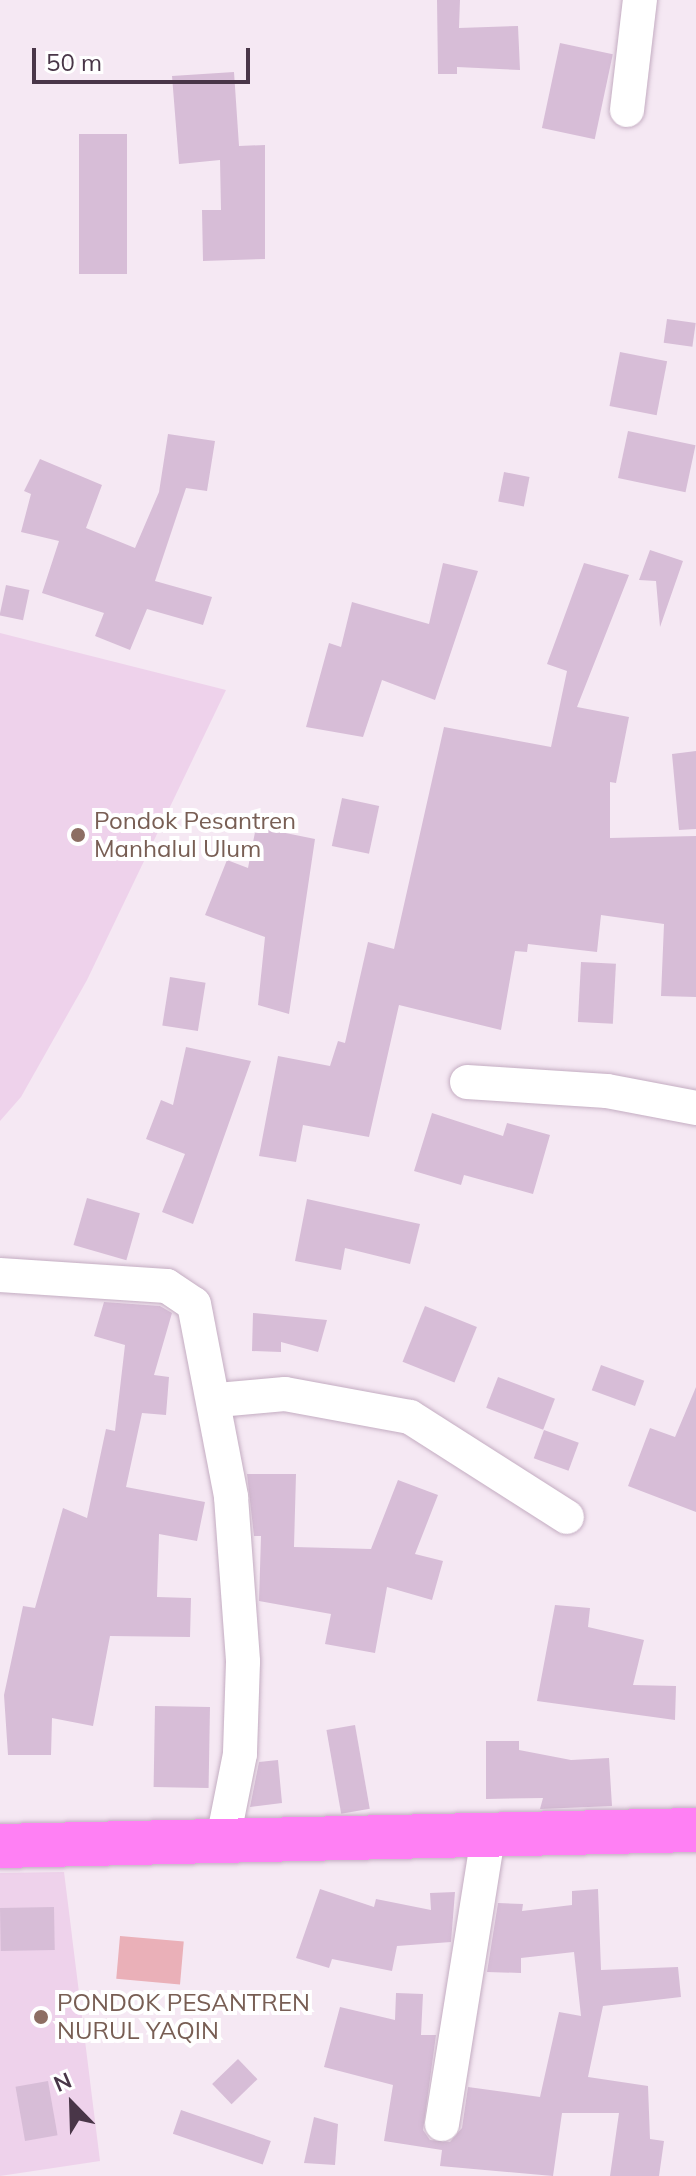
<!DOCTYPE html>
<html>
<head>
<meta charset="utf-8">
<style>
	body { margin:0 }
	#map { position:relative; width:696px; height:2176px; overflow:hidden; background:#f5e8f3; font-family:Mulish,sans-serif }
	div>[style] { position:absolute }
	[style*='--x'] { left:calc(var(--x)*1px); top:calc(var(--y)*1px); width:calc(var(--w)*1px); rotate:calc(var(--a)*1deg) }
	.education>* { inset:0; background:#eed2eb }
	.green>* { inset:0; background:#eab0b8; transform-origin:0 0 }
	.building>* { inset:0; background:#d7bdd7; transform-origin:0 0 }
	.roads { filter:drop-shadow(0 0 2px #c4adc2) drop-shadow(0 0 2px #c4adc2) }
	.minor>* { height:34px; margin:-17px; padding:0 17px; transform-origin:17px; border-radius:17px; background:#fff }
	.trunk>* { height:44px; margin:-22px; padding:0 22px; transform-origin:22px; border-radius:22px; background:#ff80f4 }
	.dots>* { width:22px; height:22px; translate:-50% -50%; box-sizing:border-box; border:4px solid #fff; border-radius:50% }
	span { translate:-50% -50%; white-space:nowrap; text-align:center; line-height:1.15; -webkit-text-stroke:8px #fff; paint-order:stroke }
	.education-label { font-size:24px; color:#785e54 }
	.left { translate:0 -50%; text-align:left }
	.north { position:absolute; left:32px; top:2064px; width:80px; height:80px; -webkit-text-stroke:6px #fff; paint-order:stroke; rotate:337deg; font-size:22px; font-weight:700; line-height:32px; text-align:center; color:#493648 }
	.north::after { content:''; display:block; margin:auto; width:28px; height:36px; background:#493648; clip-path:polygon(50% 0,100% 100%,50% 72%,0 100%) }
	.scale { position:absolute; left:32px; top:48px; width:218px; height:36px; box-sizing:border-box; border:4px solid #493648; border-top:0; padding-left:10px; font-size:24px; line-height:28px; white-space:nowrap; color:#493648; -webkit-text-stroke:6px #fff; paint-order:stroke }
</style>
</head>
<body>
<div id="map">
	<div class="education">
		<i style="clip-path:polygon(0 633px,226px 690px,87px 980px,21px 1097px,0 1121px)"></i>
		<i style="clip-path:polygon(64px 1872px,100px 2161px,0 2176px,0 1873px)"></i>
	</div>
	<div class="green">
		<i style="left:120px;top:1936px;width:64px;height:43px;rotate:5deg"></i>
	</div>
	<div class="building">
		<i style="clip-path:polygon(437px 0,460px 0,459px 28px,518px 26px,520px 70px,457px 67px,457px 74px,438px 74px)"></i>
		<i style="left:560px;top:43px;width:54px;height:87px;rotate:12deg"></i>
		<i style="clip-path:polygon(234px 72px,239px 146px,265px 145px,265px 259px,203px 261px,202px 210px,221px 210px,220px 160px,179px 164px,172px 76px)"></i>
		<i style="left:127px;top:134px;width:140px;height:48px;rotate:90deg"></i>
		<i style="left:667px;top:319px;width:29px;height:24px;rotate:8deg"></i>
		<i style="left:620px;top:352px;width:48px;height:55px;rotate:11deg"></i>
		<i style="left:628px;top:431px;width:69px;height:48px;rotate:12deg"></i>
		<i style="clip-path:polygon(168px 434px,215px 441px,207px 491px,186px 488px,155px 581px,212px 597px,203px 625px,147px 609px,130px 650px,95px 636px,104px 613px,42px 593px,59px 541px,21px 532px,31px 494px,24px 491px,40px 459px,102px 485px,86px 528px,135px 548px,159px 492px)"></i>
		<i style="left:504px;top:472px;width:26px;height:30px;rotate:11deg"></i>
		<i style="clip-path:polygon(650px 550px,683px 561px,660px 627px,656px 581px,639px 580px)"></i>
		<i style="clip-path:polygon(443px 563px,478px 571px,435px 700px,382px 680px,363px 737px,306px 727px,329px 643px,341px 647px,352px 602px,429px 624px)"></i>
		<i style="clip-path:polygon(584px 563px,629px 575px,577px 707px,629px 717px,616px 783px,610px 782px,610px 838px,696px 836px,696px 997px,661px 996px,664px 924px,601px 915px,597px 952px,528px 944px,527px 952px,515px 951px,501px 1030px,399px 1005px,369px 1137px,303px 1125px,296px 1162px,259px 1156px,278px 1056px,330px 1066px,338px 1041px,345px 1043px,368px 942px,394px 949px,444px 727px,551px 747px,567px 671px,547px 664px)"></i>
		<i style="left:6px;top:585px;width:24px;height:31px;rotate:12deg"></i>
		<i style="clip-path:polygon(696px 751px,696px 829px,679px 830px,672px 754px)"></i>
		<i style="left:342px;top:798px;width:38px;height:49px;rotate:12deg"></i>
		<i style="clip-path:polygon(256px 827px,315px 839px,289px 1014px,258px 1005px,265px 937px,205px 915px,227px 860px,248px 868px)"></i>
		<i style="left:581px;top:962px;width:35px;height:60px;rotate:3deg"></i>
		<i style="left:170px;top:977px;width:36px;height:49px;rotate:9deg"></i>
		<i style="clip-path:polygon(186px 1047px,251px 1061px,193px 1224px,162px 1212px,185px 1154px,146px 1139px,161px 1100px,173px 1105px)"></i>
		<i style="clip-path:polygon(432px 1113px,503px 1136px,507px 1123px,550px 1135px,533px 1194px,464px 1175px,461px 1185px,414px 1171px)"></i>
		<i style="left:87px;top:1198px;width:55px;height:49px;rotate:16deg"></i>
		<i style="clip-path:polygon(307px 1199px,420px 1224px,410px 1264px,345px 1248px,341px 1270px,295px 1261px)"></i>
		<i style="clip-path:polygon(104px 1302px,160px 1306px,172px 1313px,154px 1375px,169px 1377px,166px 1415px,142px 1413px,126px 1487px,205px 1502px,197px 1541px,159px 1534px,157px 1597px,191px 1598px,190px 1637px,110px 1636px,93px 1726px,52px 1718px,51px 1755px,8px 1755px,4px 1695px,23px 1606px,35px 1608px,63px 1508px,87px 1518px,106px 1429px,115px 1431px,125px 1345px,94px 1336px)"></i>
		<i style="left:425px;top:1306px;width:56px;height:60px;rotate:22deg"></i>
		<i style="clip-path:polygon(253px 1313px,327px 1320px,318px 1352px,281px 1342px,281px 1352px,252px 1351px)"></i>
		<i style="left:601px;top:1365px;width:46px;height:27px;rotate:20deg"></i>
		<i style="left:498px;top:1377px;width:61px;height:33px;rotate:21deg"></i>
		<i style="clip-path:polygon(696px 1387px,696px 1512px,628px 1486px,650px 1428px,675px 1437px)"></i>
		<i style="left:544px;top:1430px;width:37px;height:30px;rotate:20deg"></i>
		<i style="clip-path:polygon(247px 1474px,296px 1474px,294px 1547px,371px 1549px,398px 1480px,438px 1495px,415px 1554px,443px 1561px,432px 1600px,387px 1587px,375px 1653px,325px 1644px,331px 1614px,259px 1601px,261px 1536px,254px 1536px)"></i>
		<i style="clip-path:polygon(555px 1605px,590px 1608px,588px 1627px,644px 1640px,633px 1685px,676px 1686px,675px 1720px,537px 1701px)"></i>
		<i style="left:155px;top:1706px;width:55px;height:81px;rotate:1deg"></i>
		<i style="left:355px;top:1725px;width:85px;height:29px;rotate:80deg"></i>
		<i style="clip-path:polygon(486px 1741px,519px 1741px,519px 1750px,571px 1760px,609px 1758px,612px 1806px,540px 1809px,543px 1798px,486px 1799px)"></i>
		<i style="clip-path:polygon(278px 1760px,282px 1803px,250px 1807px,259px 1762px)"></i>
		<i style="clip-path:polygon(320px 1889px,374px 1907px,376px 1899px,431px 1910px,430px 1893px,455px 1892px,451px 1942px,397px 1946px,392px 1971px,332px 1959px,329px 1968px,296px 1958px)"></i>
		<i style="clip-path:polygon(598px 1889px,601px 1970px,678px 1967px,681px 1997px,603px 2006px,588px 2077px,648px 2086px,650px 2139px,664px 2141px,659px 2176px,610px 2176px,619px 2113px,562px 2113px,553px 2176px,440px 2166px,442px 2150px,384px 2141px,393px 2085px,324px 2067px,340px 2007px,395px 2020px,396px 1993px,423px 1994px,421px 2035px,436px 2035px,423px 2130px,430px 2140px,450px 2142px,462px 2128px,468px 2087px,540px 2097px,559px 2012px,581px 2016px,574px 1952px,521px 1958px,521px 1973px,487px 1972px,498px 1903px,523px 1904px,522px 1911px,572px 1905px,572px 1891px)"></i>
		<i style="left:54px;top:1907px;width:43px;height:54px;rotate:89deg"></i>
		<i style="left:238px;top:2059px;width:28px;height:36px;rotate:46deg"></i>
		<i style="left:48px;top:2081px;width:55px;height:33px;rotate:80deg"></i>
		<i style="left:181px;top:2110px;width:95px;height:25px;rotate:19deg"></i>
		<i style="clip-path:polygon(314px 2117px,338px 2124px,335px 2165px,304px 2163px)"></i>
	</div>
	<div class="roads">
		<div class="minor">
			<i style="--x:627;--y:110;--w:111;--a:-83.3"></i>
			<i style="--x:467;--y:1082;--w:140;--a:3.7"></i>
			<i style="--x:607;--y:1091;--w:91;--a:10.8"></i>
			<i style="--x:0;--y:1275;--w:167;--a:3.8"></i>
			<i style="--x:167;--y:1286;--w:32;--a:34"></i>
			<i style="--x:194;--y:1304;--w:197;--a:79.1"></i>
			<i style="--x:231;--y:1497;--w:165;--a:85.8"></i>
			<i style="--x:243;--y:1662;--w:92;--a:91.9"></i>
			<i style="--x:240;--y:1754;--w:92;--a:101.3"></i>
			<i style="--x:218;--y:1400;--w:67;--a:-5.1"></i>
			<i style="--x:285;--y:1394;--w:127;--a:10.4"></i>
			<i style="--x:410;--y:1417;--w:186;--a:32.5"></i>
			<i style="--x:442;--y:2124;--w:278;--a:-80.9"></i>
		</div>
		<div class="trunk">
			<i style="--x:0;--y:1846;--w:696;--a:-1.32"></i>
		</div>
	</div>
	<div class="dots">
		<i style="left:78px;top:835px;background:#8d6e63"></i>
		<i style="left:41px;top:2017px;background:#8d6e63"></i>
	</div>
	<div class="education-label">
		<span class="left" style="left:94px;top:835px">Pondok Pesantren<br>Manhalul Ulum</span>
		<span class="left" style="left:57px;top:2017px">PONDOK PESANTREN<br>NURUL YAQIN</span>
	</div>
	<div class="north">N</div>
	<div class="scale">50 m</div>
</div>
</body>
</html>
